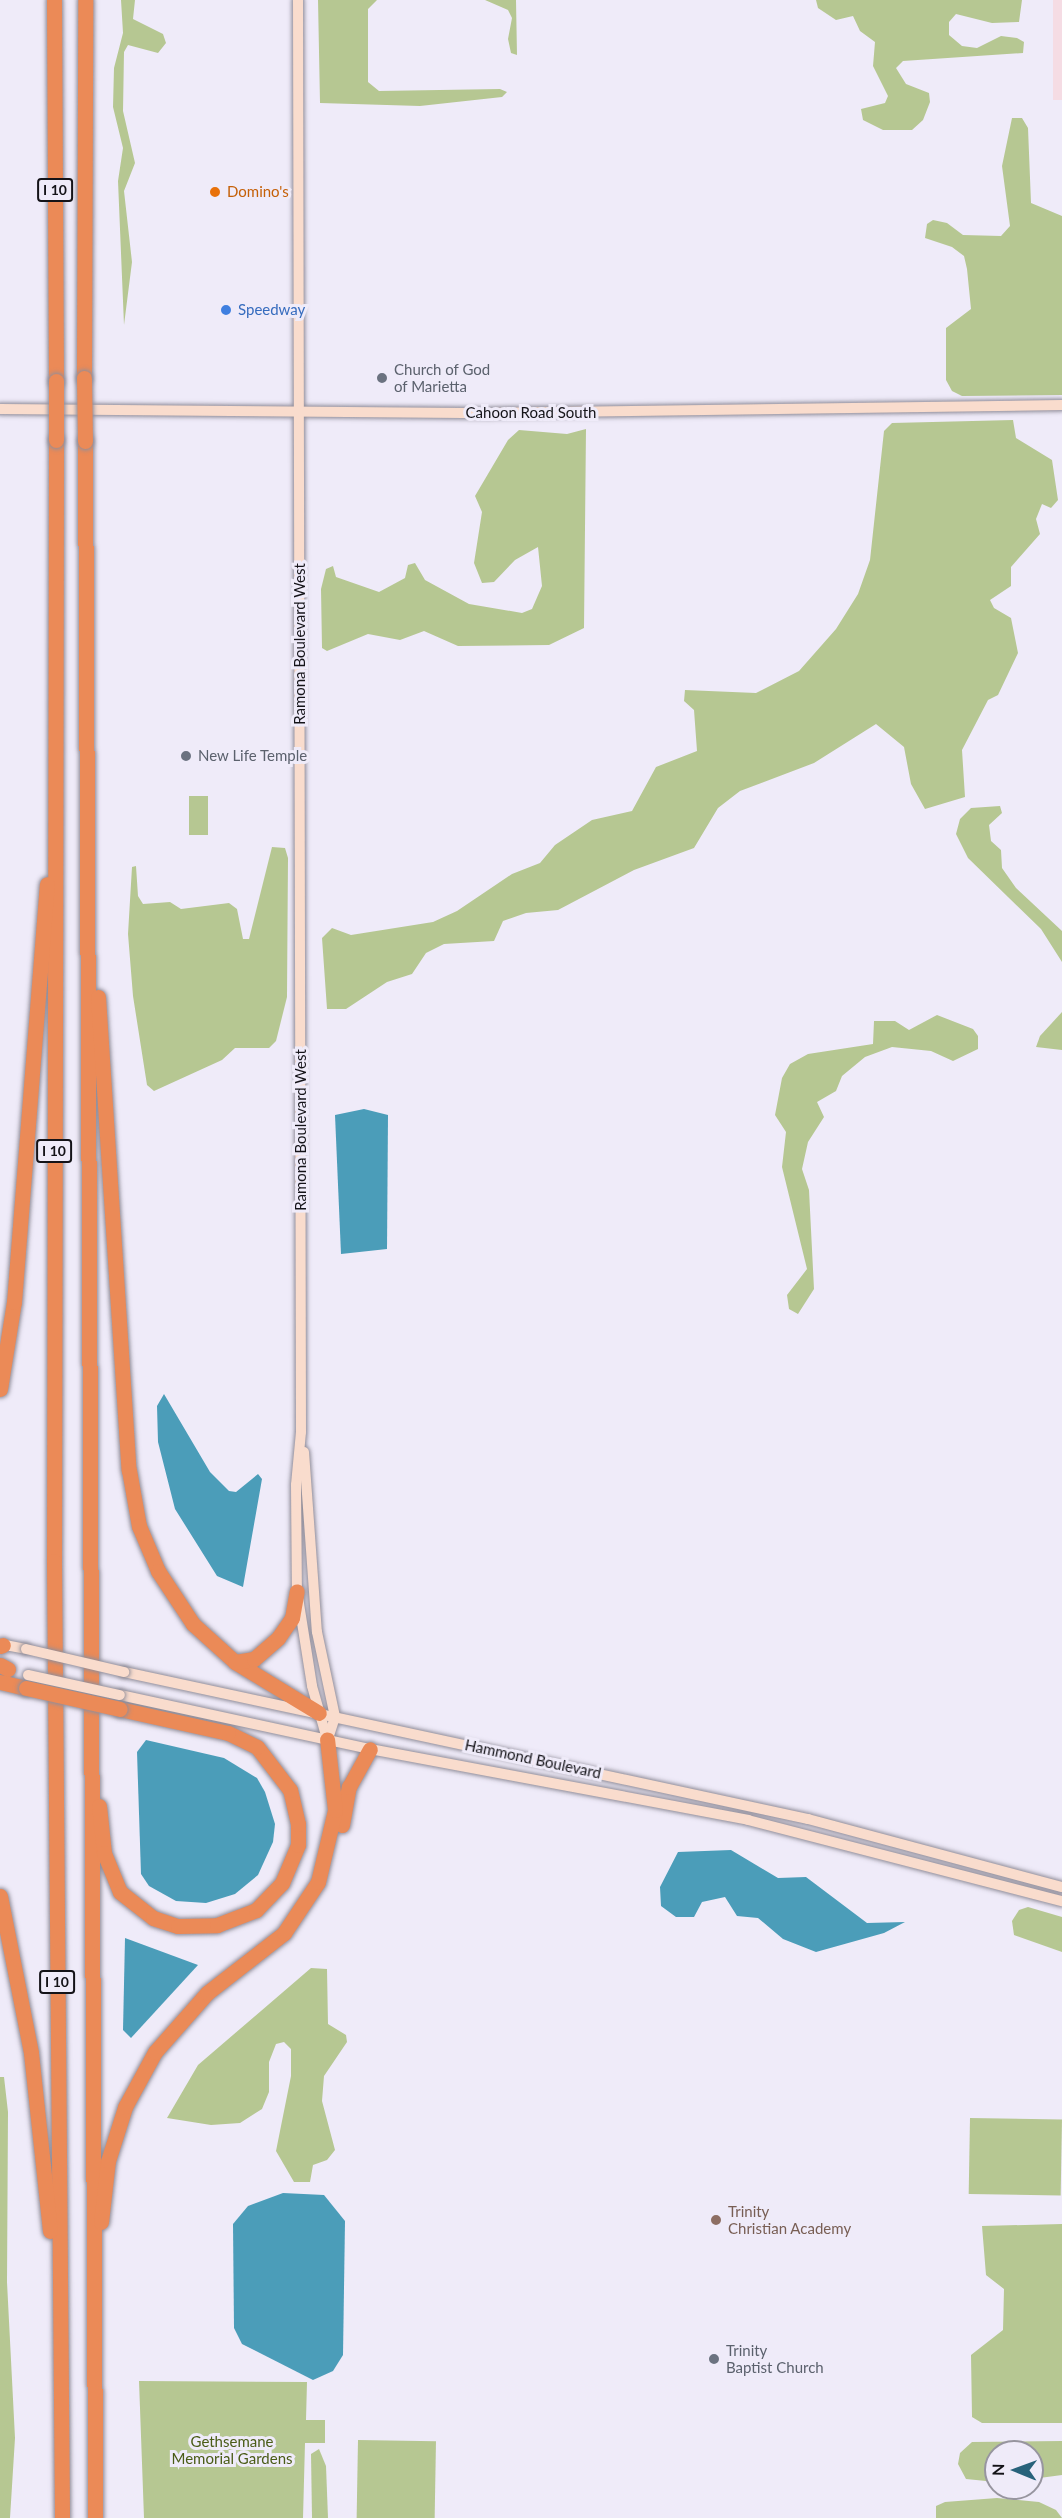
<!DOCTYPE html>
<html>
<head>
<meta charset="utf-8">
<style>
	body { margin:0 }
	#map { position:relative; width:1062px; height:2518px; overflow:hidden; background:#efebf9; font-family:Lato,sans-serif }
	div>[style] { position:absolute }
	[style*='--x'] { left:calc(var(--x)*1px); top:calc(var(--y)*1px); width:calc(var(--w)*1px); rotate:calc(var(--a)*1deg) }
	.education>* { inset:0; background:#f5dce4; transform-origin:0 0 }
	.green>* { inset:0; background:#b6c792; transform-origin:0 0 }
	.water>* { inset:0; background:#4b9db9 }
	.roads { filter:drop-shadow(0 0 2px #918e9a) drop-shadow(0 0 2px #918e9a) }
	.secondary>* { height:10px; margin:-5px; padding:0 5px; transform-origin:5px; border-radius:5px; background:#f9dccd }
	.highway>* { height:15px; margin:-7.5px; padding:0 7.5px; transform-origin:7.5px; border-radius:7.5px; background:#eb8a57 }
	.bridges { filter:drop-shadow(0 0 2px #918e9a) drop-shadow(0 0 2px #918e9a) }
	.secondary-bridge>* { height:10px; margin:-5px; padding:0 5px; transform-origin:5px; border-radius:5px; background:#f9dccd }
	.highway-bridge>* { height:15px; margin:-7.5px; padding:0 7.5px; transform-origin:7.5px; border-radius:7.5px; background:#eb8a57 }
	.dots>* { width:16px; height:16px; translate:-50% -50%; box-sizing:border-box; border:3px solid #efebf9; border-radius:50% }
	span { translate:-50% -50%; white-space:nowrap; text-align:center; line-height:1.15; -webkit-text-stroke:6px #efebf9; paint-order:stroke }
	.shield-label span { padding:2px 4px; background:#efebf9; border:2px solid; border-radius:4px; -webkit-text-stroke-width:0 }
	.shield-label { font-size:14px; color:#141318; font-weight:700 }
	.food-label { font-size:15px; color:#c56008 }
	.left { translate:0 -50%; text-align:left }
	.shop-label { font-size:15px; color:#366cbe }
	.worship-label { font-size:15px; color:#5b616d }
	.street-label { font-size:15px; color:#141318 }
	.education-label { font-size:15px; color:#785e54 }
	.park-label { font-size:15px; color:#4a5c17 }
	.north { position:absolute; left:984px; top:2440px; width:60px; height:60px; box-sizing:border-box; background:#efebf9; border:2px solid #97959f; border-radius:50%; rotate:271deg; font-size:16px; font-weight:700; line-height:24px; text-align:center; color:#141318 }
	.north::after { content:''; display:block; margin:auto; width:21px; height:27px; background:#28627b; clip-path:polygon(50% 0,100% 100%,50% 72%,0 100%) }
</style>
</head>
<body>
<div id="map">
	<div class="education">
		<i style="left:1053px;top:0;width:9px;height:100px"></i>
	</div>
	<div class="green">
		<i style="clip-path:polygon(121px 0,135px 0,133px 19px,163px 34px,166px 43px,158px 53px,128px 45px,124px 52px,123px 111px,135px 163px,124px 191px,132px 262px,124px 325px,118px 181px,123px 148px,113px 107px,114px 68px,123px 33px)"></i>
		<i style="clip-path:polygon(318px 0,377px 0,368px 9px,368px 82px,379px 91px,500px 89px,507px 92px,502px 97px,420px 106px,320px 103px)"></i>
		<i style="clip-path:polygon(485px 0,516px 0,517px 55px,511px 53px,508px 39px,512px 18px,508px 10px)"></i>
		<i style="clip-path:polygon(816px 0,1022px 0,1019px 22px,992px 23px,956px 14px,949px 22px,949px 35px,962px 46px,977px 48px,1001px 36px,1017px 38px,1024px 42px,1023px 53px,903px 61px,896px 68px,906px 84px,929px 93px,930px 102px,923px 120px,912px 130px,883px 130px,863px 120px,861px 109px,885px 103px,888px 96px,873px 66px,875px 42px,860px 31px,853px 16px,836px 20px,818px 8px)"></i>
		<i style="clip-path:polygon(1012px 118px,1022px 118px,1028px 128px,1031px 203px,1062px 216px,1062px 395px,962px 396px,952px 391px,946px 380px,946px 328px,971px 309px,967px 269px,964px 256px,952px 247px,925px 238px,927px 224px,933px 220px,947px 223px,963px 235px,1001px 236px,1010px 226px,1002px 166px)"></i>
		<i style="clip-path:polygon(1013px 420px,1016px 438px,1052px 460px,1058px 500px,1051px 508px,1042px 504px,1036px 519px,1040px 534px,1011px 567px,1011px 586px,990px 600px,994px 608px,1011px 618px,1018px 653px,998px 695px,988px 700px,962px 750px,965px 797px,925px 809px,911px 784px,904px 747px,876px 724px,814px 763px,740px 791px,718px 808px,694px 848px,634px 870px,558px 910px,526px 913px,503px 921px,494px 941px,444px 944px,426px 953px,412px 974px,387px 982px,346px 1009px,327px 1009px,322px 938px,332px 928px,351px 935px,433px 922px,457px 911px,512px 874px,540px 863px,555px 845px,592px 820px,632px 811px,656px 767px,697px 751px,694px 710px,684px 701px,685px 690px,756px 693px,799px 671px,836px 629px,858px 594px,870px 560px,884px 431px,892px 423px)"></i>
		<i style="clip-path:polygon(586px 429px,584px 628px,549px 645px,458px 646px,424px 631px,400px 640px,368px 634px,327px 651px,322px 648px,321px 589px,326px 569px,333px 566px,336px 577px,379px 592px,405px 578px,408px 565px,415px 563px,425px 580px,469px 604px,522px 613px,532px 609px,542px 586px,538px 547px,515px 560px,494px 582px,482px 583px,474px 563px,482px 512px,475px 496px,508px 440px,519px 430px,567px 434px)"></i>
		<i style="left:189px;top:796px;width:19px;height:39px"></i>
		<i style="clip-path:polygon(1000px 806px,1002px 813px,989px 825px,991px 841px,1001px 850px,1002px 868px,1016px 888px,1062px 931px,1062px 962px,1041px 929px,968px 858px,956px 834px,960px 819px,971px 808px)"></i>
		<i style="clip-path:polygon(272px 847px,285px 848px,288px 858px,287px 997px,276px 1041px,269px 1048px,235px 1048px,222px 1060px,154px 1091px,147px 1085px,133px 996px,128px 934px,132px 867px,136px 866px,138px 896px,143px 904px,170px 902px,181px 909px,229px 903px,237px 909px,243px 939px,249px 939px)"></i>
		<i style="clip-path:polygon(1062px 1012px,1062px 1050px,1036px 1047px,1040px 1036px)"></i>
		<i style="clip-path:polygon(937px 1015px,973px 1029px,978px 1036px,978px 1049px,953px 1061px,931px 1051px,892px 1047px,865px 1057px,842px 1076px,836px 1091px,817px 1102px,824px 1117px,808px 1142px,802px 1169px,809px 1190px,814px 1289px,798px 1314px,789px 1309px,787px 1295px,807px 1269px,782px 1167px,786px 1132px,775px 1115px,782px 1078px,790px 1064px,808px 1054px,873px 1044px,874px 1021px,895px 1021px,909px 1030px)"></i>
		<i style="clip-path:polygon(1028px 1907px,1062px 1917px,1062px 1952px,1014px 1935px,1012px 1921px,1019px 1910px)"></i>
		<i style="clip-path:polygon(311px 1968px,327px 1969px,328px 2024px,346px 2035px,347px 2042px,324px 2076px,322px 2101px,335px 2150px,327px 2160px,313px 2165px,310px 2182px,294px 2182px,276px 2151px,291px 2076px,291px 2049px,284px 2042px,276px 2044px,269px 2062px,269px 2092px,262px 2109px,240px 2123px,211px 2125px,167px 2118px,198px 2065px)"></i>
		<i style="clip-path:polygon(0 2077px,4px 2077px,8px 2112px,7px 2282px,15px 2438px,10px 2518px,0 2518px)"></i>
		<i style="left:970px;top:2118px;width:92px;height:76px;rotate:1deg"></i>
		<i style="clip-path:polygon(1062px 2224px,1062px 2423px,982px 2423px,972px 2417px,971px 2355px,1003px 2330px,1004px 2289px,986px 2275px,982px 2226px)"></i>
		<i style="clip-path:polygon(139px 2381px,307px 2382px,306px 2420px,325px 2420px,325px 2443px,305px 2443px,303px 2518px,144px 2518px)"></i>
		<i style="left:358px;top:2440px;width:78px;height:78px;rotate:1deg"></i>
		<i style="clip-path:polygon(1062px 2441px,1062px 2475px,1032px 2479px,1032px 2452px,996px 2452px,996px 2482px,966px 2479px,958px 2464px,960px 2453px,972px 2442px)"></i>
		<i style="clip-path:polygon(319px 2449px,326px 2466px,328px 2518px,312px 2518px,311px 2454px)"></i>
		<i style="clip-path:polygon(997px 2498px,1039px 2502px,1056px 2510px,1062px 2518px,936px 2518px,936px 2506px,945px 2502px)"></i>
	</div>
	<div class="water">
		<i style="clip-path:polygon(364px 1109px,388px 1115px,387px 1249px,341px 1254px,335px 1115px)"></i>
		<i style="clip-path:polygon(164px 1394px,210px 1472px,229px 1491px,236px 1492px,258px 1474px,262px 1479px,243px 1587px,217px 1576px,175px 1509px,158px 1442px,157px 1406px)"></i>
		<i style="clip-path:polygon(146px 1740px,224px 1758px,257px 1778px,265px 1792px,275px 1824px,273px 1842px,258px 1875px,235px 1894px,206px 1903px,176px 1901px,149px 1886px,141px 1874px,137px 1752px)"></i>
		<i style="clip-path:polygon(731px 1850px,778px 1878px,806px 1877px,867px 1923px,905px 1922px,884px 1933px,816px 1952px,783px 1939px,758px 1918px,737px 1916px,725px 1897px,702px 1902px,694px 1917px,676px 1917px,661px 1906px,660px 1887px,678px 1852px)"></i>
		<i style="clip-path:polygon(125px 1938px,198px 1965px,131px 2038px,123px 2030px)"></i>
		<i style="clip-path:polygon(283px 2193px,324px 2195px,345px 2221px,343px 2355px,333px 2371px,313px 2380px,242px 2344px,234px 2328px,233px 2224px,248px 2206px)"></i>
	</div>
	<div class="roads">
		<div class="secondary">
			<i style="--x:298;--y:0;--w:1432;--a:89.88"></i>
			<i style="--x:301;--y:1432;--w:53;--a:95.4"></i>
			<i style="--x:296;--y:1485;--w:106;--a:89.5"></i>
			<i style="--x:297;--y:1591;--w:96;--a:81"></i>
			<i style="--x:312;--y:1686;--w:55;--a:74.2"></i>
			<i style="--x:0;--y:409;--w:492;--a:0.5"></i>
			<i style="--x:492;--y:413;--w:570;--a:-0.8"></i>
			<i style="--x:304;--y:1452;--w:180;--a:85.9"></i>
			<i style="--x:317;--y:1632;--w:87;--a:78"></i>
			<i style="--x:335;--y:1717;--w:23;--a:108"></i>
			<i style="--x:0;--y:1644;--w:26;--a:11"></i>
			<i style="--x:124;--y:1672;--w:700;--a:12.13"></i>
			<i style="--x:808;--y:1819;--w:263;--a:15"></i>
			<i style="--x:120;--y:1695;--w:256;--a:12.2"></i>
			<i style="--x:370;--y:1749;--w:385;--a:10.6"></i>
			<i style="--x:748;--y:1820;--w:324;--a:14.5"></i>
		</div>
		<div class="highway">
			<i style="--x:54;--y:0;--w:381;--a:89.7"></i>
			<i style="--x:84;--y:378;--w:378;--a:-89.8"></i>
			<i style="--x:56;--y:440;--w:1121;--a:90.1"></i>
			<i style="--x:54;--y:1561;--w:957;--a:89.52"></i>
			<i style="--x:85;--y:441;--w:2077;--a:89.72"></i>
			<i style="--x:98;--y:997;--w:474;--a:86.3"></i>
			<i style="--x:129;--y:1470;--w:57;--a:79.9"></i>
			<i style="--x:139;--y:1526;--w:49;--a:67.1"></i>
			<i style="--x:158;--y:1571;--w:64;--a:56.6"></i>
			<i style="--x:193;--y:1624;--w:57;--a:42.1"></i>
			<i style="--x:235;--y:1662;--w:98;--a:31.3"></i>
			<i style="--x:0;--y:1389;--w:88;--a:-80.9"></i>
			<i style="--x:14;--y:1302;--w:419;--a:-85.5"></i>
			<i style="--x:0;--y:1646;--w:3;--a:-18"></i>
			<i style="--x:235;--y:1662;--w:19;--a:-9"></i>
			<i style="--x:254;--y:1659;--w:32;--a:-41"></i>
			<i style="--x:278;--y:1638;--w:24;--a:-55"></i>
			<i style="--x:292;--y:1618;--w:27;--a:-80"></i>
			<i style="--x:0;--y:1665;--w:9;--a:27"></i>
			<i style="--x:0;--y:1682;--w:27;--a:13"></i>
			<i style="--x:99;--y:1806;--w:47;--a:83.9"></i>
			<i style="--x:104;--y:1853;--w:42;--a:67.7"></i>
			<i style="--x:120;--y:1892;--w:42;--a:38.2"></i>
			<i style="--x:153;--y:1918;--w:26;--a:18"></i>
			<i style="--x:178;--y:1926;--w:39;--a:-1"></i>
			<i style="--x:217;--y:1925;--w:42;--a:-21"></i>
			<i style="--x:256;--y:1910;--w:37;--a:-46"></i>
			<i style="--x:282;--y:1883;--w:41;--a:-67.2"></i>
			<i style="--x:298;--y:1845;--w:21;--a:-90"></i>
			<i style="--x:298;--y:1824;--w:35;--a:-103"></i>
			<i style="--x:290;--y:1790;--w:54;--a:-127.5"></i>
			<i style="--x:257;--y:1747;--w:32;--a:-154"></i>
			<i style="--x:228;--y:1733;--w:111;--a:-167.5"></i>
			<i style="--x:342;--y:1825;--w:39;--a:-80"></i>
			<i style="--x:349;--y:1787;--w:43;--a:-61.1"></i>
			<i style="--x:0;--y:1896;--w:160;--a:78.8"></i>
			<i style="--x:31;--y:2053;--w:179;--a:83.9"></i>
			<i style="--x:101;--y:2222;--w:61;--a:-83.5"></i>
			<i style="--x:108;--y:2161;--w:57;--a:-72.5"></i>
			<i style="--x:125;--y:2107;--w:63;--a:-61.4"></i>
			<i style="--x:155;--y:2052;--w:79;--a:-48.6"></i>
			<i style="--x:207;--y:1993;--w:98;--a:-37.9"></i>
			<i style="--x:284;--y:1933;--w:61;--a:-56.3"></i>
			<i style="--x:318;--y:1882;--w:74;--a:-76.7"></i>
			<i style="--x:335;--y:1810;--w:71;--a:-96.4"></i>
		</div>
	</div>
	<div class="bridges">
		<div class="secondary-bridge">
			<i style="--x:26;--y:1649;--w:101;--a:13.2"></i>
			<i style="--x:28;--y:1675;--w:94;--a:12.3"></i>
		</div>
		<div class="highway-bridge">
			<i style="--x:84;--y:378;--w:63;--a:89.1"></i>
			<i style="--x:56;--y:381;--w:59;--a:90"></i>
			<i style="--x:26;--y:1688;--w:96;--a:12.6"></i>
		</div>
	</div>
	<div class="dots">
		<i style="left:215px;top:192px;background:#e8710a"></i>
		<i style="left:226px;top:310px;background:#3f7fe0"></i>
		<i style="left:382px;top:378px;background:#6b7280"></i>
		<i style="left:186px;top:756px;background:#6b7280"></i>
		<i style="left:716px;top:2220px;background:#8d6e63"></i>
		<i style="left:714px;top:2359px;background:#6b7280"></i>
	</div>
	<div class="shield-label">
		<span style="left:55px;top:190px">I 10</span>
		<span style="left:54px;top:1151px">I 10</span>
		<span style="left:57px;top:1982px">I 10</span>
	</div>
	<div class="food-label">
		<span class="left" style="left:227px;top:192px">Domino's</span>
	</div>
	<div class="shop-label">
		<span class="left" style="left:238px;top:310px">Speedway</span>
	</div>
	<div class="worship-label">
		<span class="left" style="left:394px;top:378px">Church of God<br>of Marietta</span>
		<span class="left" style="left:198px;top:756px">New Life Temple</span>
		<span class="left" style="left:726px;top:2359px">Trinity<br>Baptist Church</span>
	</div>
	<div class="street-label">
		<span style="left:531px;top:413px">Cahoon Road South</span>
		<span style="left:300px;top:644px;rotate:-90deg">Ramona Boulevard West</span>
		<span style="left:301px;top:1130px;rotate:-90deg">Ramona Boulevard West</span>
		<span style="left:533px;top:1759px;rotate:12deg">Hammond Boulevard</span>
	</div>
	<div class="education-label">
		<span class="left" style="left:728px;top:2220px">Trinity<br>Christian Academy</span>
	</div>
	<div class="park-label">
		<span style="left:232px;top:2450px">Gethsemane<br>Memorial Gardens</span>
	</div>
	<div class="north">N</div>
</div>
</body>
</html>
